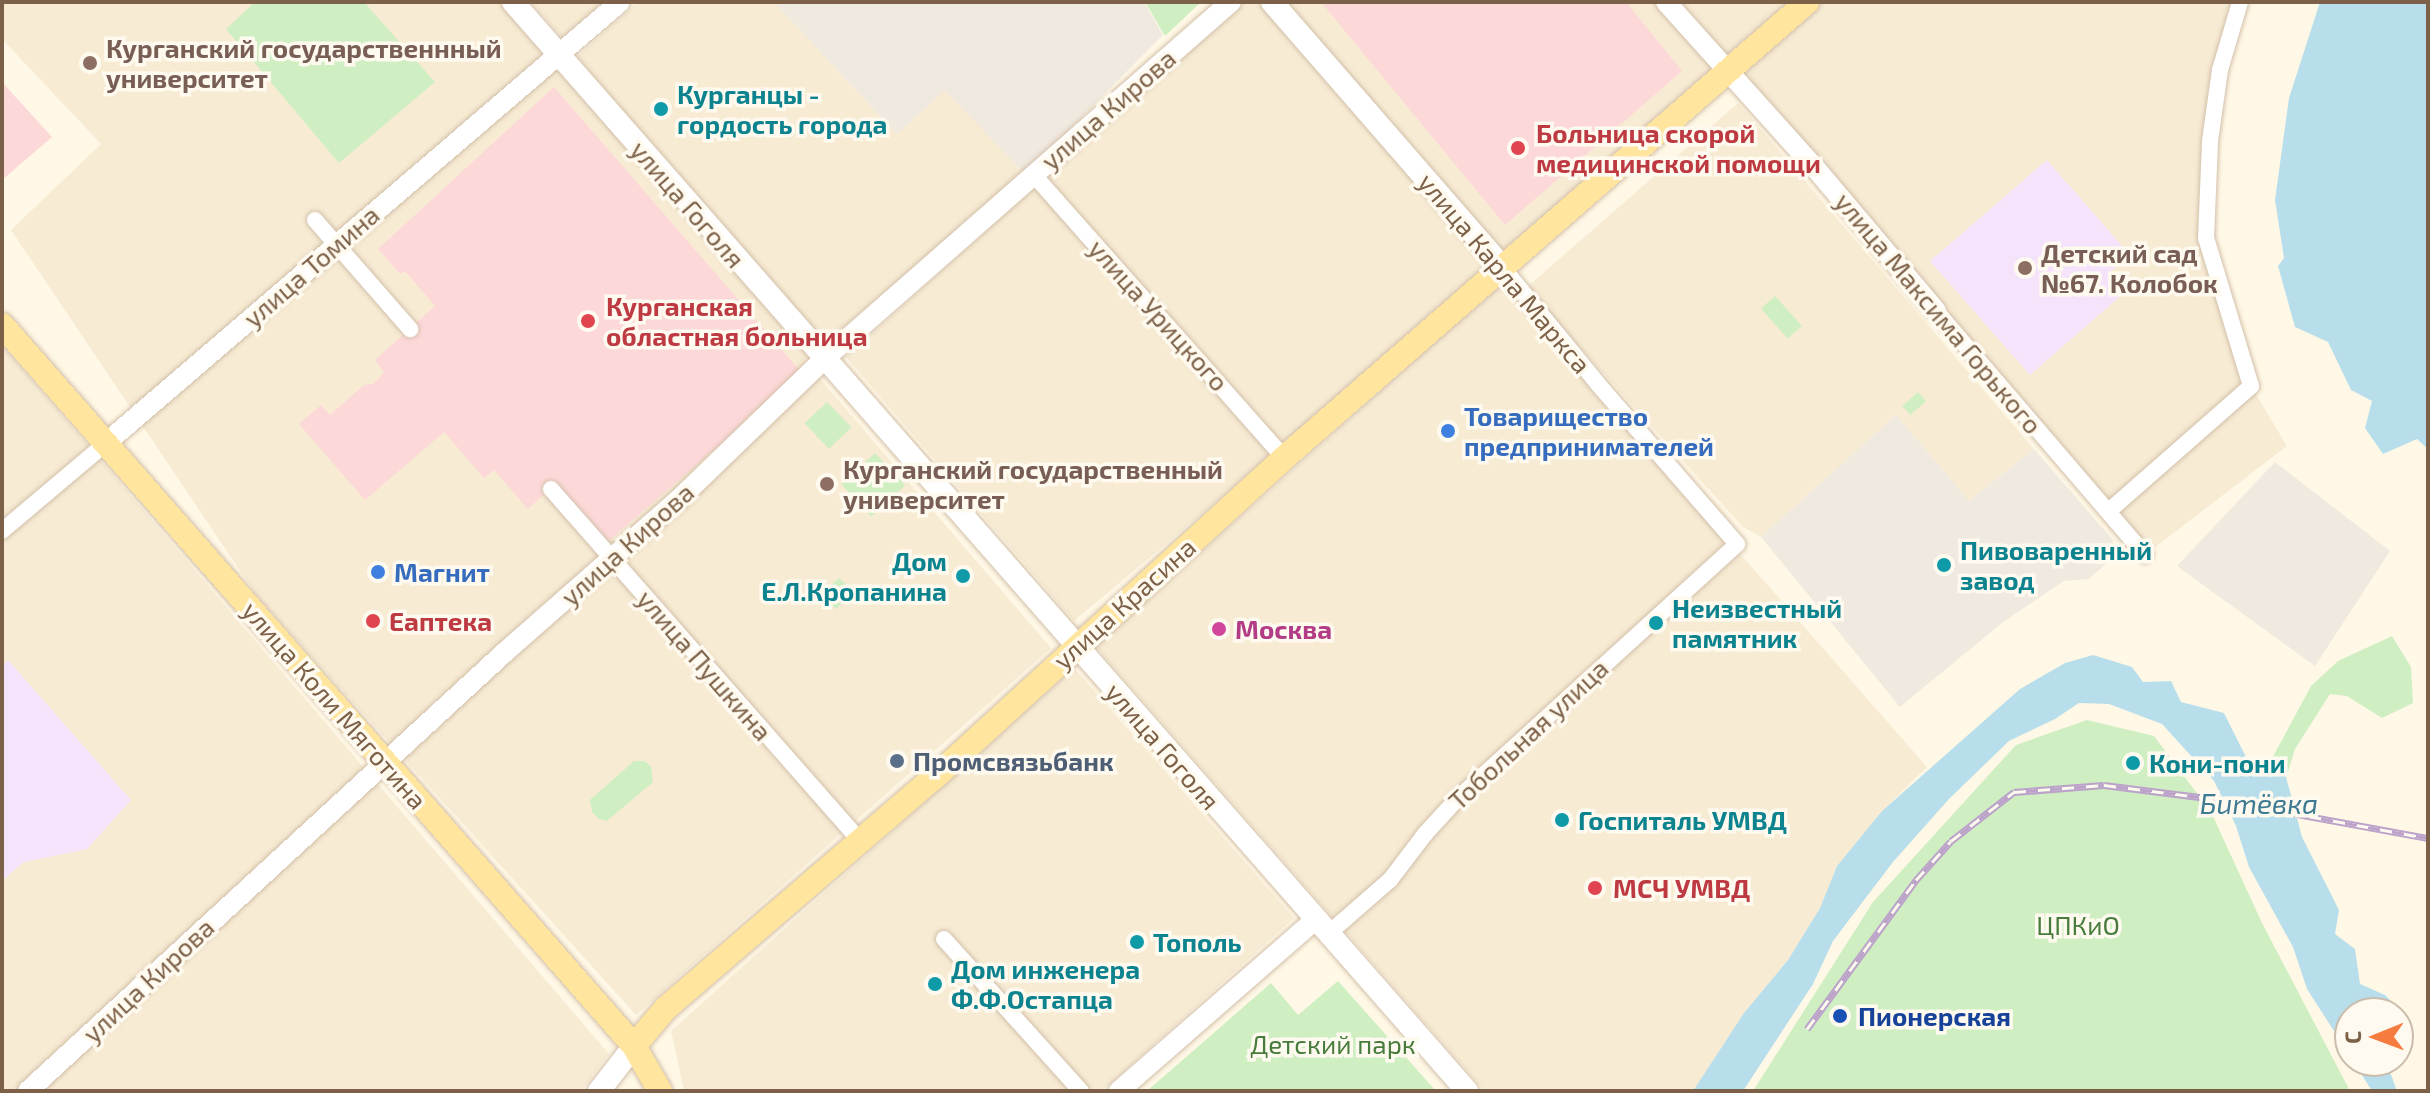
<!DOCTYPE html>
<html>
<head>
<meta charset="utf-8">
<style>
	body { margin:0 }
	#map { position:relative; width:2430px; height:1093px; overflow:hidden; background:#fff8e6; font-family:"Exo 2",sans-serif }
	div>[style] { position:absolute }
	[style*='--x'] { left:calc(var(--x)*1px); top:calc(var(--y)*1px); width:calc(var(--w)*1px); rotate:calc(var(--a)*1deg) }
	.residential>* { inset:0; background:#f7ebd4 }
	.industrial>* { inset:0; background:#efe9e0 }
	.education>* { inset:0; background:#f5e3fb }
	.medical>* { inset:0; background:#fdd8d9 }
	.green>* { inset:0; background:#cfeec2; transform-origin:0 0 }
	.water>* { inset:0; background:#b8deeb }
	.roads { filter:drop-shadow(0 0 2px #d3c0aa) drop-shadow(0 0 2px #d3c0aa) }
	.minor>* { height:16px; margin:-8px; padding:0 8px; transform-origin:8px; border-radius:8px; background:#fff }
	.tertiary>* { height:20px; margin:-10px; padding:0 10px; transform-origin:10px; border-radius:10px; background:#fff }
	.secondary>* { height:22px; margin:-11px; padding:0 11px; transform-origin:11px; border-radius:11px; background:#fff }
	.primary>* { height:24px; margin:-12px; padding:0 12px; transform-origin:12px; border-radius:12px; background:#ffe59d }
	.rail>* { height:7px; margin-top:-3.5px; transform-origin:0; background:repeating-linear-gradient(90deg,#fffaef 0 12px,#bca2cb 0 24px); box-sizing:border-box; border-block:2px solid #bca2cb }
	.dots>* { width:22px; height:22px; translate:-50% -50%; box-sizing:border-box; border:4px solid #fffaef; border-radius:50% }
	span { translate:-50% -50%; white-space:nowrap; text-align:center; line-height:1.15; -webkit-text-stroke:7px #fffaef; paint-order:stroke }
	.education-label { font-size:26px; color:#785e54; font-weight:700 }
	.left { translate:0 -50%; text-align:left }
	.culture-label { font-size:26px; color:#0d838f; font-weight:700 }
	.right { translate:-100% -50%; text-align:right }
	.street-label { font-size:26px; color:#7c6047 }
	.health-label { font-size:26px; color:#be3a42; font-weight:700 }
	.shop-label { font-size:26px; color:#366cbe; font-weight:700 }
	.hotel-label { font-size:26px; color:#b23c85; font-weight:700 }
	.service-label { font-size:26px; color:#4e5e75; font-weight:700 }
	.park-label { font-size:26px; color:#477c3c }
	.transit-label { font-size:26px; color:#164399; font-weight:700 }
	.water-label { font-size:28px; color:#3e7a91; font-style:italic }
	.frame { position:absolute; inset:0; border:4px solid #7c6047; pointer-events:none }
	.north { position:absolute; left:2334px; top:997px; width:80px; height:80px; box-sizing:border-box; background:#fffaef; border:2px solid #cbbcac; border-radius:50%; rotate:269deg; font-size:22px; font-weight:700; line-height:32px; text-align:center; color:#7c6047 }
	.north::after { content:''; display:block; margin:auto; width:28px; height:36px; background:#f57b3f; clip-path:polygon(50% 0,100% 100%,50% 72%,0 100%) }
</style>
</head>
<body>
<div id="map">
	<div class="residential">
		<i style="clip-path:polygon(2px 2px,500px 2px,562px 70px,638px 2px,774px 2px,897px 134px,945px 89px,1025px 174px,804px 360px,1051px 648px,636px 1015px,257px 596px,11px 230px,101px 144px,2px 39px)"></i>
		<i style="clip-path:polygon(531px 2px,607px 2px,564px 40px)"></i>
		<i style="clip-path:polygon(1241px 2px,2240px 2px,2220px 70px,2206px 238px,2251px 386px,2287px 446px,2145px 555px,1727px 73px,1074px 621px,846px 357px)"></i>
		<i style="clip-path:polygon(1738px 103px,2034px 449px,1969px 501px,1896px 415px,1761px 537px,1743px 527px,1526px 288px)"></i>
		<i style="clip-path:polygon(1502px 282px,1927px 767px,1882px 811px,1837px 866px,1820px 908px,1788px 960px,1744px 1013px,1693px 1091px,1485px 1091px,1096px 647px)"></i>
		<i style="clip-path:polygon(2px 345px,609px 1054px,581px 1091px,2px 1091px)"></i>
		<i style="clip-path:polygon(1074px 668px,1294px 918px,1102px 1091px,684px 1091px,671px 1031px)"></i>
	</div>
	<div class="industrial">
		<i style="clip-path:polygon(774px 2px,1144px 2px,1163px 35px,1025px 174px,945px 90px,897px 134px)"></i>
		<i style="clip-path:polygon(1896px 415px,1969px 501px,2034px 449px,2113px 540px,2113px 557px,2089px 579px,2064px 581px,2003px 622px,1900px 707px,1761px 537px)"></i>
		<i style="clip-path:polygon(2275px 462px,2390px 551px,2315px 666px,2177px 566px)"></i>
	</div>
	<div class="education">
		<i style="clip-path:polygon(2047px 160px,2130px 255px,2108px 274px,2124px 293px,2030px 375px,1930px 261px)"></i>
		<i style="clip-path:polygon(8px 660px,131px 800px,87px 849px,24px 862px,2px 881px,2px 666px)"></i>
	</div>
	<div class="medical">
		<i style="clip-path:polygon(1321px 2px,1626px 2px,1682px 71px,1505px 225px)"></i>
		<i style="clip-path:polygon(2px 82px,52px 137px,2px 180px)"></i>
		<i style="clip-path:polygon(554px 87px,802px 373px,604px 545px,553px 486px,528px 509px,494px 470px,484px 478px,444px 432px,365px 500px,299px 424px,321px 405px,330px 415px,364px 385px,373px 384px,384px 373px,375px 360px,435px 306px,405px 271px,400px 274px,378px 249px)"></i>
	</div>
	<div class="green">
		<i style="clip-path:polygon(255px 2px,364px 2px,435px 82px,339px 163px,226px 29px)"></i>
		<i style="clip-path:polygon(1145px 2px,1201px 2px,1165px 36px)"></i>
		<i style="left:1775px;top:296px;width:40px;height:19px;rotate:48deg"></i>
		<i style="left:1918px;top:392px;width:12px;height:21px;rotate:48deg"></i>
		<i style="left:827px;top:402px;width:35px;height:31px;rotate:46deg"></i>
		<i style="left:875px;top:453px;width:44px;height:46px;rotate:47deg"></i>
		<i style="clip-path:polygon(839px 578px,850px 588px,850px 595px,836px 609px,822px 594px)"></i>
		<i style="clip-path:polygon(2392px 636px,2411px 667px,2413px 703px,2382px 718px,2347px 696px,2330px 694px,2295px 749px,2288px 772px,2268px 766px,2311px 686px,2338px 661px)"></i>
		<i style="clip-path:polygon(2087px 720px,2154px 736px,2211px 812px,2262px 923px,2350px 1091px,1753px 1091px,1873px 902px,2016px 745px)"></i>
		<i style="clip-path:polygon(634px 761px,644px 761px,651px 766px,653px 782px,607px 821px,599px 819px,592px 812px,590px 800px)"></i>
		<i style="clip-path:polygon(1338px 981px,1436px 1091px,1147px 1091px,1271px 983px,1298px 1015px)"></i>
	</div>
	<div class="water">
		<i style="clip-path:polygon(2320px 2px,2428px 2px,2428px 449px,2417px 439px,2383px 454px,2365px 428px,2372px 401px,2351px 390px,2328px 342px,2295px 327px,2278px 266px,2284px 258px,2275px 200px,2289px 98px)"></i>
		<i style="clip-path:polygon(2093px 655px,2132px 667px,2143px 682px,2171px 681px,2181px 702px,2224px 713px,2247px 759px,2264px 769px,2285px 773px,2302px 837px,2339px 910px,2335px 934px,2355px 949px,2360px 984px,2385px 995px,2398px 1008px,2396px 1013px,2350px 1013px,2350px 1056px,2307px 989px,2293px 947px,2249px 867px,2236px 826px,2214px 781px,2162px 724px,2109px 704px,2079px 703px,2055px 719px,2009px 741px,1949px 799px,1893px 862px,1833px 941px,1813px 984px,1743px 1091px,1693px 1091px,1744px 1013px,1788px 960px,1820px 908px,1837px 866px,1882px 811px,2020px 689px,2065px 663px)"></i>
		<i style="clip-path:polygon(2353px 1061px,2386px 1061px,2397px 1091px,2372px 1091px)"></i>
	</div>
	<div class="roads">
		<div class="minor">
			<i style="--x:1033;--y:174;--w:379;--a:48.5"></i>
			<i style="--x:315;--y:220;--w:145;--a:48.9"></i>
			<i style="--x:1936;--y:311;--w:321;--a:49.4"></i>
			<i style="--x:551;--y:489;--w:468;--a:48.7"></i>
			<i style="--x:2110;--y:510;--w:188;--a:-41.3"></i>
			<i style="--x:2251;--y:386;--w:155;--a:-106.9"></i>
			<i style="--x:2206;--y:238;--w:97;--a:-87.6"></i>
			<i style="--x:2210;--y:141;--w:72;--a:-82"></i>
			<i style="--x:2220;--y:70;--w:71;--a:-73.6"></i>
			<i style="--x:2;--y:531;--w:136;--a:-40.2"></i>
			<i style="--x:1328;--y:934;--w:82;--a:-41.1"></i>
			<i style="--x:1390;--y:880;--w:58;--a:-52.7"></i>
			<i style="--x:1425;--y:834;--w:46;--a:-47.6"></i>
			<i style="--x:1456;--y:800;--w:380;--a:-42.3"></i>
			<i style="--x:1737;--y:544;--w:212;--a:-131"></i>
			<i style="--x:1598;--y:384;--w:149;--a:-129.3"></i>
			<i style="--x:944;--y:939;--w:205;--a:48"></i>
		</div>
		<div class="tertiary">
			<i style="--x:1666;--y:2;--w:224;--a:48.1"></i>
			<i style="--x:1816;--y:169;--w:186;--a:49.8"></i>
			<i style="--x:106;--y:443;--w:677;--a:-40.63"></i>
			<i style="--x:28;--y:1091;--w:647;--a:-42.62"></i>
			<i style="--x:504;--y:653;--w:227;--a:-41.3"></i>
			<i style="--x:675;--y:503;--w:206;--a:-44"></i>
			<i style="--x:823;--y:360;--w:543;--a:-41.27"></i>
			<i style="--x:1119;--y:1091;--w:260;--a:-41.1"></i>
		</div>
		<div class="secondary">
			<i style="--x:513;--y:2;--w:1448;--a:48.78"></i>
			<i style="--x:1272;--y:2;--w:354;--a:49"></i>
			<i style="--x:599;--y:1091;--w:57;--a:-52.1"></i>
		</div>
		<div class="primary">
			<i style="--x:2;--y:325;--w:959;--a:48.76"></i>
			<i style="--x:634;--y:1046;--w:52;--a:60"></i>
			<i style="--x:634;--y:1046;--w:50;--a:-49.9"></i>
			<i style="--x:666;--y:1008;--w:355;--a:-40.7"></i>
			<i style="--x:935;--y:777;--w:473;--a:-42.4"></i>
			<i style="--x:1284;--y:458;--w:694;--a:-41.08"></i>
		</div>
	</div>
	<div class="rail">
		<i style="--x:1807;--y:1029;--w:185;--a:-53.8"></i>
		<i style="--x:1916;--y:880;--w:52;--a:-48.1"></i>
		<i style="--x:1951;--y:841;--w:80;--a:-37.9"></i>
		<i style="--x:2014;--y:792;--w:90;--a:-4.4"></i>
		<i style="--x:2104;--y:785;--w:112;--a:7.2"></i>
		<i style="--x:2215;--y:799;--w:217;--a:10.4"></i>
	</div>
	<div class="dots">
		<i style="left:90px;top:63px;background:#8d6e63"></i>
		<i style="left:661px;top:109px;background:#0f9aa8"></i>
		<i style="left:1518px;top:148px;background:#e0444e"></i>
		<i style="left:2025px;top:268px;background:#8d6e63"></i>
		<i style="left:588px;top:321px;background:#e0444e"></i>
		<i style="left:1448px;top:431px;background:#3f7fe0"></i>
		<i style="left:827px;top:484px;background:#8d6e63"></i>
		<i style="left:1944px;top:565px;background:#0f9aa8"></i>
		<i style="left:378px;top:572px;background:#3f7fe0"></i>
		<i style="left:963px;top:576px;background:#0f9aa8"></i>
		<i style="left:373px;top:621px;background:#e0444e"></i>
		<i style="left:1656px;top:623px;background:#0f9aa8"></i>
		<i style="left:1219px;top:629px;background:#d1479c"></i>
		<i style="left:897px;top:761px;background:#5c6f8a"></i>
		<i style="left:2133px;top:763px;background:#0f9aa8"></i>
		<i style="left:1562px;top:820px;background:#0f9aa8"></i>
		<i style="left:1595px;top:888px;background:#e0444e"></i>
		<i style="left:1137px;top:942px;background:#0f9aa8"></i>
		<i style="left:935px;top:984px;background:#0f9aa8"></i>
		<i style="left:1840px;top:1016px;background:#1a4fb4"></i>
	</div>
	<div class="education-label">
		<span class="left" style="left:106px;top:63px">Курганский государственнный<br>университет</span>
		<span class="left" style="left:2041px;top:268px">Детский сад<br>№67. Колобок</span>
		<span class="left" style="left:843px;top:484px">Курганский государственный<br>университет</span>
	</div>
	<div class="culture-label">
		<span class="left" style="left:677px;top:109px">Курганцы -<br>гордость города</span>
		<span class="left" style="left:1960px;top:565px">Пивоваренный<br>завод</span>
		<span class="right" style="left:947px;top:576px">Дом<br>Е.Л.Кропанина</span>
		<span class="left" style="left:1672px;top:623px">Неизвестный<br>памятник</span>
		<span class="left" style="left:2149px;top:763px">Кони-пони</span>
		<span class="left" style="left:1578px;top:820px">Госпиталь УМВД</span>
		<span class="left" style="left:1153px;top:942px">Тополь</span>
		<span class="left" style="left:951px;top:984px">Дом инженера<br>Ф.Ф.Остапца</span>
	</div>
	<div class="street-label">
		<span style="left:1108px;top:109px;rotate:-41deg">улица Кирова</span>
		<span style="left:688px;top:204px;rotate:49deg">улица Гоголя</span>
		<span style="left:311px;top:266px;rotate:-41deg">улица Томина</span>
		<span style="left:1505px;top:273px;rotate:50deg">улица Карла Маркса</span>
		<span style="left:1939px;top:313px;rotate:50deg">улица Максима Горького</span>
		<span style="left:1159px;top:315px;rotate:48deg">улица Урицкого</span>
		<span style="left:627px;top:544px;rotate:-42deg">улица Кирова</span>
		<span style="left:1124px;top:603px;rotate:-42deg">улица Красина</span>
		<span style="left:705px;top:665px;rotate:49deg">улица Пушкина</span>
		<span style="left:335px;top:705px;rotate:49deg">улица Коли Мяготина</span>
		<span style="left:1528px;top:734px;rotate:-43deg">Тобольная улица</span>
		<span style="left:1163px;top:746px;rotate:49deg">улица Гоголя</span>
		<span style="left:148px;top:980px;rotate:-43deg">улица Кирова</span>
	</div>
	<div class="health-label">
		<span class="left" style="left:1536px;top:148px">Больница скорой<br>медицинской помощи</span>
		<span class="left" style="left:606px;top:321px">Курганская<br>областная больница</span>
		<span class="left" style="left:389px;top:621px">Еаптека</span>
		<span class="left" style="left:1613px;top:888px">МСЧ УМВД</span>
	</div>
	<div class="shop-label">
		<span class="left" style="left:1464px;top:431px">Товарищество<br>предпринимателей</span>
		<span class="left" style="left:394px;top:572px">Магнит</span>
	</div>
	<div class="hotel-label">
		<span class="left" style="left:1235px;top:629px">Москва</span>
	</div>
	<div class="service-label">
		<span class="left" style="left:913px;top:761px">Промсвязьбанк</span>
	</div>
	<div class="park-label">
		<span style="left:2078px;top:925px">ЦПКиО</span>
		<span style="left:1333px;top:1044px">Детский парк</span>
	</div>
	<div class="transit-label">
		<span class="left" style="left:1858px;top:1016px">Пионерская</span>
	</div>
	<div class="water-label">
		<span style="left:2259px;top:803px">Битёвка</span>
	</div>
	<div class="frame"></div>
	<div class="north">С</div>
</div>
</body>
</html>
